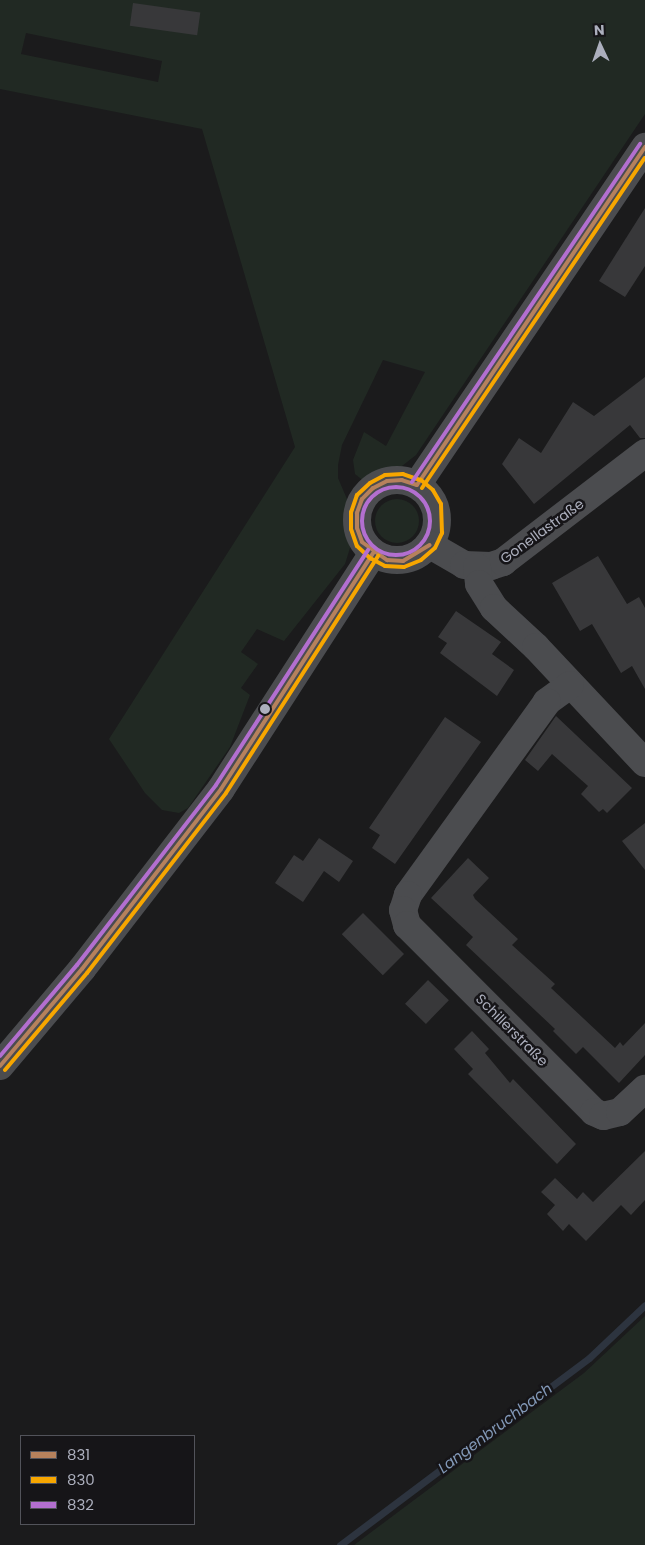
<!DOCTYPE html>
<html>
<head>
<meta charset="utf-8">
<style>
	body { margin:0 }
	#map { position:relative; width:645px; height:1545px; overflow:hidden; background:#1b1b1c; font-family:Poppins,sans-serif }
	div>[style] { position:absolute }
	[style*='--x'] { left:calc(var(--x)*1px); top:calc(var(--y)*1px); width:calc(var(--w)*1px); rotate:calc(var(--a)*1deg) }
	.green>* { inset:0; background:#212923 }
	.round { border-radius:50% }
	.stream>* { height:7px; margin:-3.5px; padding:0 3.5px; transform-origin:3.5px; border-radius:3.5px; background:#2d343f }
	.building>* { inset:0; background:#38383a; transform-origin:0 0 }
	.minor>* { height:28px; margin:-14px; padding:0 14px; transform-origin:14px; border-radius:14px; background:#4b4c4f }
	.minor>.ring { margin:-14px; padding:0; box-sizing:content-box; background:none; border:28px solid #4b4c4f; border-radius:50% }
	.bus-1>* { height:4px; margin:-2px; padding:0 2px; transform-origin:2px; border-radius:2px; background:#b6815c }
	.bus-2>* { height:4px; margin:-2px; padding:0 2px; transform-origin:2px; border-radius:2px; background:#f7a600 }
	.bus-3>* { height:4px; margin:-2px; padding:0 2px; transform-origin:2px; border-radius:2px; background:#b36fd0 }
	.bus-3>.ring { margin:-2px; padding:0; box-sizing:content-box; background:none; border:4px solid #b36fd0; border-radius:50% }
	.dots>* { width:14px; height:14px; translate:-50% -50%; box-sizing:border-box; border:2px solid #161518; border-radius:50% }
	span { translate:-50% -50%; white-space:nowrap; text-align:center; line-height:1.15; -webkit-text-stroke:5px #161518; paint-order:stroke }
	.street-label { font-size:14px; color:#acafbd }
	.water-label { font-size:15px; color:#8399b8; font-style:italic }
	.legend { position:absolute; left:20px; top:1435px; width:175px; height:90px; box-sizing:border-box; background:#161518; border:1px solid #52535a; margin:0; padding:6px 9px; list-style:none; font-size:15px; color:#acafbd }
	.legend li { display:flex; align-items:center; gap:10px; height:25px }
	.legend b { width:25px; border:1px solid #52535a }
	.north { position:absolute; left:575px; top:20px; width:50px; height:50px; -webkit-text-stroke:4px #161518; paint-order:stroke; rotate:357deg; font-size:14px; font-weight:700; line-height:20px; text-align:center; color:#acafbd }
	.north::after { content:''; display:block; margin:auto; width:18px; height:22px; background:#acafbd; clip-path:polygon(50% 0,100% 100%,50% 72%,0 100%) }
</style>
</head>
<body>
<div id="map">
	<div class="green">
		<i style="clip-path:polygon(evenodd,0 0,645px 0,645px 114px,416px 455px,393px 473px,365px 482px,355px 474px,353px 460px,364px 432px,386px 446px,425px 372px,383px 360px,342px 445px,338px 465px,338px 478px,350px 506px,350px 548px,345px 564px,284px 641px,257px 629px,241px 652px,258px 664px,241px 688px,250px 695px,230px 747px,188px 808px,179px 813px,162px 810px,145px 793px,109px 739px,295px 447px,202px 129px,0 89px,0 0,26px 33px,162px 61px,158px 82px,21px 54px,26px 33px)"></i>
		<i class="round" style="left:375px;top:499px;width:44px;height:44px"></i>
		<i style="clip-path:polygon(645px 1316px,645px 1545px,354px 1545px,584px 1373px)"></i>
	</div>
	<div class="stream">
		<i style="--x:340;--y:1545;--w:311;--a:-36.9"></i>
		<i style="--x:589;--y:1358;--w:77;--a:-43.4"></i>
	</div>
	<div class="building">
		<i style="left:133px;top:3px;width:68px;height:23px;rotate:8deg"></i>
		<i style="clip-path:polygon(645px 208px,645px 266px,625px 297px,599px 281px)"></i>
		<i style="clip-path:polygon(645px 377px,645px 438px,640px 438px,630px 425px,534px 504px,502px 464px,519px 438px,541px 453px,573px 402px,594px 416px)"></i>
		<i style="clip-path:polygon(598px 556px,627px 604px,639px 597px,645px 608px,645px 689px,632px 666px,621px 673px,592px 624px,580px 631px,552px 583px)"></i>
		<i style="clip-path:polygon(456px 611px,501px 642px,492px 654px,514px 670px,497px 696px,440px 653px,447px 643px,438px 637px)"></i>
		<i style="clip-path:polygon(556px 716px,632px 788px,607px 813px,603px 809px,599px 812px,581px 794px,588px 786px,552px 754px,538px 771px,525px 760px)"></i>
		<i style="clip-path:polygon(445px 717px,481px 742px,395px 864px,372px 848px,380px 835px,369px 828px)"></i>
		<i style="clip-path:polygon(645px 823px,645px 870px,622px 841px)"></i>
		<i style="clip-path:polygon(319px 838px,353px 861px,339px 882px,324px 871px,303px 902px,275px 883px,294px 855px,303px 861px)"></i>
		<i style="clip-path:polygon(468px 858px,489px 878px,473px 895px,475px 899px,518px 939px,512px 945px,555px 984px,551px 988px,615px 1048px,620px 1042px,623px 1046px,645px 1023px,645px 1055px,619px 1083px,583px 1047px,576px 1054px,553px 1031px,555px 1029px,466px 945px,473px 937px,431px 898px)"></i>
		<i style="left:363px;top:913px;width:58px;height:30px;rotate:45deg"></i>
		<i style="left:428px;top:980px;width:29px;height:33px;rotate:44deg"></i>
		<i style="clip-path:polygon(472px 1031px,489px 1049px,485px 1053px,510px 1083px,513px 1079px,576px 1144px,557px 1164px,468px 1074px,473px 1069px,454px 1049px)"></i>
		<i style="clip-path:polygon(645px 1151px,645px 1200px,631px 1215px,621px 1205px,586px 1241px,569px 1224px,563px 1231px,547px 1214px,555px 1205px,541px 1192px,555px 1178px,577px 1199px,583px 1192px,593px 1202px)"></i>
	</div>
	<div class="minor">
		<i class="ring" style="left:357px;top:480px;width:52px;height:52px"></i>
		<i style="--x:417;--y:485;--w:408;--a:-56"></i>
		<i style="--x:430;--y:545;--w:39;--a:30"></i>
		<i style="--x:464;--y:565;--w:27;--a:2"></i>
		<i style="--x:491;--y:566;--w:13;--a:-18"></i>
		<i style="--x:503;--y:562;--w:179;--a:-37.5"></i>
		<i style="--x:477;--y:567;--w:17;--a:83"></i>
		<i style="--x:479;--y:584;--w:28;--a:58"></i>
		<i style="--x:494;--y:608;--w:57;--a:42.9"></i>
		<i style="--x:536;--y:647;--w:159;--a:46.8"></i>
		<i style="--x:570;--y:685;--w:29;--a:144"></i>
		<i style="--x:547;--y:702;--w:238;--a:125.8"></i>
		<i style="--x:408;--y:895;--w:16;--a:108"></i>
		<i style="--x:403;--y:910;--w:16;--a:75"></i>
		<i style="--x:407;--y:925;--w:264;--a:45"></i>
		<i style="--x:594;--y:1112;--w:10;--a:24"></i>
		<i style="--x:603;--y:1116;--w:17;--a:-13"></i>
		<i style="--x:620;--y:1112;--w:34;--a:-43"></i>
		<i style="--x:0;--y:1066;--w:127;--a:-49.8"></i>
		<i style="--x:82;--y:969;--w:227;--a:-52.3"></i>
		<i style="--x:221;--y:789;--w:281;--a:-57.2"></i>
	</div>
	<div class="bus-1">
		<i style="--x:417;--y:485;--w:16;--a:-162"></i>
		<i style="--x:402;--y:480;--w:15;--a:176"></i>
		<i style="--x:387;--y:481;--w:16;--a:153"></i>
		<i style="--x:373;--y:488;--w:16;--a:135"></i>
		<i style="--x:362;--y:499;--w:15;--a:110"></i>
		<i style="--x:357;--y:513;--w:15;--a:90"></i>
		<i style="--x:357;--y:528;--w:15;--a:70"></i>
		<i style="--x:362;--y:542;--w:31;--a:36"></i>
		<i style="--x:387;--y:560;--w:16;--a:4"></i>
		<i style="--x:403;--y:561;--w:31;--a:-31"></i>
		<i style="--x:417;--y:485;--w:408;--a:-56"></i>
		<i style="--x:0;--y:1066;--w:127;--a:-49.8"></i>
		<i style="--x:82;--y:969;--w:227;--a:-52.3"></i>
		<i style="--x:221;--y:789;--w:281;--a:-57.2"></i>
	</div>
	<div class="bus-2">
		<i style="--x:420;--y:480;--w:18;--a:-161"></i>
		<i style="--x:403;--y:474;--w:18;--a:177"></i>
		<i style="--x:385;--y:475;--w:17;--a:152"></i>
		<i style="--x:370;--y:483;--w:18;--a:137"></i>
		<i style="--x:357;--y:495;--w:18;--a:109"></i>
		<i style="--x:351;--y:512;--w:17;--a:90"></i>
		<i style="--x:351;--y:529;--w:18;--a:71"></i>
		<i style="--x:357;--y:546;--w:18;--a:43"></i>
		<i style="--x:370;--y:558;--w:17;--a:28"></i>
		<i style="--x:385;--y:566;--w:19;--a:3"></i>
		<i style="--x:404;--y:567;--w:18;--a:-22"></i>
		<i style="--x:421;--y:560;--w:18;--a:-41"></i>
		<i style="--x:435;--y:548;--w:17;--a:-65"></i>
		<i style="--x:442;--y:533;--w:29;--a:-92"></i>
		<i style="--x:441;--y:504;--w:16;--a:-120"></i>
		<i style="--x:433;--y:490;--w:16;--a:-140"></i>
		<i style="--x:422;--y:488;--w:398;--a:-56"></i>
		<i style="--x:5;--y:1070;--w:127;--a:-49.8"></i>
		<i style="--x:87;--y:973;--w:227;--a:-52.3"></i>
		<i style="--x:226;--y:793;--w:282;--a:-57.3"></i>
	</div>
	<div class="bus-3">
		<i style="--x:412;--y:482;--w:408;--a:-56"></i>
		<i class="ring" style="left:362px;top:487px;width:64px;height:64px"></i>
		<i style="--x:0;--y:1056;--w:119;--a:-49.8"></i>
		<i style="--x:77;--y:965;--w:227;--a:-52.3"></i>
		<i style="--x:216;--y:785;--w:280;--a:-57.1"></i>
	</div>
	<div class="dots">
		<i style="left:265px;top:709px;background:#acafbd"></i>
	</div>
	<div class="street-label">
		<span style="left:542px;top:531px;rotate:-36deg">Gonellastraße</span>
		<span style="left:512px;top:1030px;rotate:45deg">Schillerstraße</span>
	</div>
	<div class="water-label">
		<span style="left:495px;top:1428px;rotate:-37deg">Langenbruchbach</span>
	</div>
	<ul class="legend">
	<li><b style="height:6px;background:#b6815c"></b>831</li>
	<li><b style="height:6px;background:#f7a600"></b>830</li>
	<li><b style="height:6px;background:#b36fd0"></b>832</li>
	</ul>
	<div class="north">N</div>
</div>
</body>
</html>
